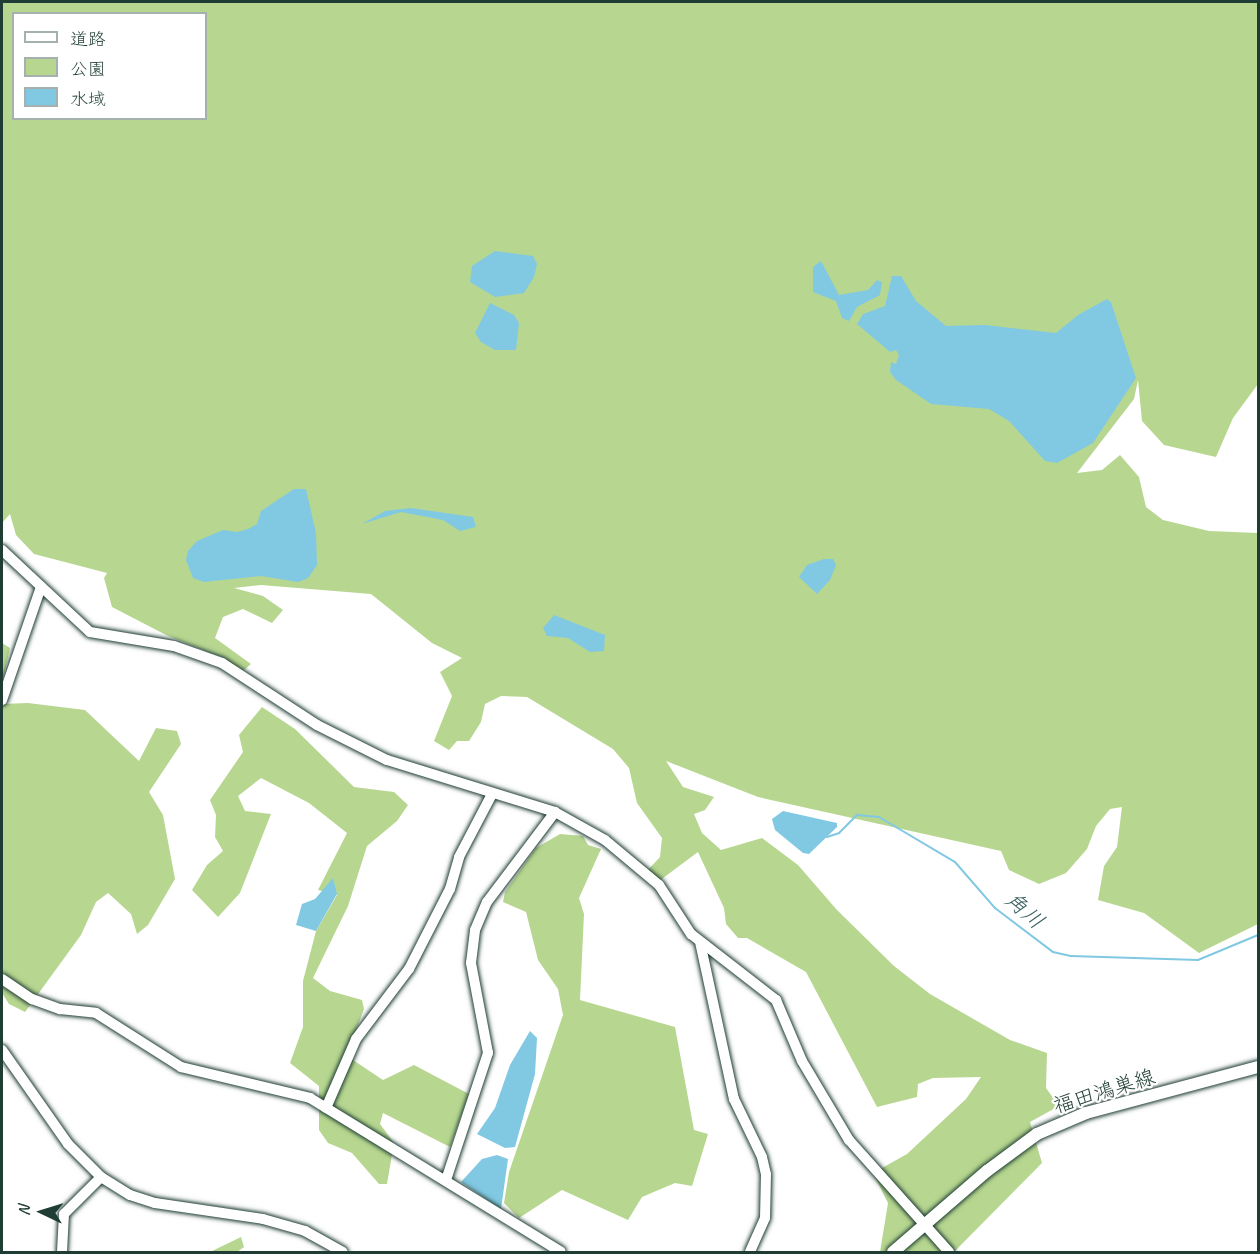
<!DOCTYPE html>
<html>
<head>
<meta charset="utf-8">
<style>
	body { margin:0 }
	#map { position:relative; width:1260px; height:1254px; overflow:hidden; background:#fff; font-family:Caveat,"Klee One",sans-serif }
	div>[style] { position:absolute }
	[style*='--x'] { left:calc(var(--x)*1px); top:calc(var(--y)*1px); width:calc(var(--w)*1px); rotate:calc(var(--a)*1deg) }
	.green>* { inset:0; background:#b7d790 }
	.water>* { inset:0; background:#81c8e2 }
	.stream>* { height:2px; margin:-1px; padding:0 1px; transform-origin:1px; border-radius:1px; background:#81c8e2 }
	.roads { filter:drop-shadow(0 0 2px #1f3d34) drop-shadow(0 0 2px #1f3d34) }
	.minor>* { height:10px; margin:-5px; padding:0 5px; transform-origin:5px; border-radius:5px; background:#fff }
	.major>* { height:12px; margin:-6px; padding:0 6px; transform-origin:6px; border-radius:6px; background:#fff }
	span { translate:-50% -50%; white-space:nowrap; text-align:center; line-height:1.15; -webkit-text-stroke:4.5px #fff; paint-order:stroke }
	.street-label { font-size:21px; color:#1f3d34 }
	.water-label { font-size:22px; color:#386060; font-style:italic }
	.frame { position:absolute; inset:0; border:3px solid #1f3d34; pointer-events:none }
	.legend { position:absolute; left:12px; top:12px; width:195px; height:108px; box-sizing:border-box; background:#fff; border:2px solid #a5b1ae; margin:0; padding:8px 10px; list-style:none; font-size:18px; color:#1f3d34 }
	.legend li { display:flex; align-items:center; gap:12px; height:30px }
	.legend b { width:30px; border:2px solid #a5b1ae }
	.north { position:absolute; left:12px; top:1182px; width:60px; height:60px; -webkit-text-stroke:4px #fff; paint-order:stroke; rotate:274deg; font-size:16px; font-weight:700; line-height:24px; text-align:center; color:#1f3d34 }
	.north::after { content:''; display:block; margin:auto; width:21px; height:27px; background:#1f3d34; clip-path:polygon(50% 0,100% 100%,50% 72%,0 100%) }
</style>
</head>
<body>
<div id="map">
	<div class="green">
		<i style="clip-path:polygon(evenodd,2px 2px,1258px 2px,1258px 384px,1233px 418px,1216px 457px,1164px 445px,1142px 421px,1138px 380px,1134px 399px,1077px 473px,1102px 470px,1120px 455px,1139px 477px,1146px 507px,1163px 520px,1209px 531px,1258px 533px,1258px 924px,1199px 953px,1144px 913px,1098px 900px,1104px 866px,1117px 847px,1122px 807px,1110px 809px,1096px 826px,1087px 849px,1066px 873px,1039px 884px,1009px 870px,1001px 851px,758px 797px,666px 761px,683px 787px,714px 797px,705px 810px,694px 814px,702px 833px,721px 850px,762px 838px,798px 865px,837px 910px,894px 966px,930px 994px,1010px 1040px,1047px 1053px,1046px 1088px,1059px 1106px,1030px 1122px,1042px 1163px,954px 1252px,880px 1252px,888px 1203px,873px 1173px,907px 1154px,966px 1099px,981px 1077px,933px 1078px,918px 1084px,917px 1097px,877px 1107px,806px 972px,747px 938px,738px 938px,726px 924px,724px 908px,698px 852px,659px 881px,647px 871px,660px 857px,662px 838px,637px 803px,629px 768px,613px 749px,527px 697px,501px 696px,485px 704px,481px 722px,469px 741px,457px 741px,449px 750px,434px 741px,452px 696px,440px 672px,462px 658px,432px 643px,371px 594px,261px 585px,234px 588px,263px 596px,283px 610px,272px 623px,243px 609px,223px 617px,215px 638px,251px 664px,243px 671px,224px 658px,168px 636px,112px 607px,104px 578px,107px 573px,34px 554px,16px 535px,10px 514px,2px 523px,2px 2px,14px 14px,206px 14px,206px 118px,14px 118px,14px 14px)"></i>
		<i style="clip-path:polygon(2px 643px,10px 648px,2px 683px)"></i>
		<i style="clip-path:polygon(28px 703px,85px 710px,139px 761px,156px 728px,177px 731px,181px 744px,149px 792px,163px 815px,175px 879px,148px 925px,137px 934px,131px 914px,108px 893px,96px 902px,81px 935px,25px 1012px,9px 1004px,2px 993px,2px 704px)"></i>
		<i style="clip-path:polygon(262px 707px,295px 729px,354px 787px,394px 792px,408px 805px,397px 821px,367px 846px,348px 906px,313px 978px,330px 991px,362px 1000px,364px 1009px,352px 1041px,353px 1060px,383px 1080px,414px 1065px,469px 1094px,450px 1147px,383px 1113px,380px 1124px,394px 1143px,387px 1184px,379px 1184px,352px 1153px,328px 1143px,319px 1130px,319px 1086px,290px 1063px,303px 1027px,303px 981px,316px 931px,337px 895px,318px 890px,347px 833px,309px 803px,261px 778px,238px 796px,245px 811px,271px 814px,240px 893px,218px 917px,192px 890px,207px 865px,223px 851px,215px 837px,216px 815px,210px 800px,243px 752px,239px 735px)"></i>
		<i style="clip-path:polygon(560px 834px,583px 836px,588px 845px,601px 849px,579px 898px,584px 914px,580px 1000px,675px 1027px,694px 1130px,708px 1134px,692px 1186px,675px 1183px,642px 1197px,628px 1220px,562px 1190px,519px 1218px,504px 1203px,509px 1172px,563px 1015px,558px 989px,538px 960px,526px 912px,503px 902px,505px 892px,536px 848px)"></i>
		<i style="clip-path:polygon(241px 1237px,244px 1247px,237px 1252px,210px 1252px)"></i>
	</div>
	<div class="water">
		<i style="clip-path:polygon(495px 251px,533px 256px,537px 264px,534px 277px,524px 293px,495px 297px,470px 282px,472px 266px)"></i>
		<i style="clip-path:polygon(821px 261px,839px 295px,868px 290px,877px 280px,882px 282px,880px 295px,857px 307px,849px 321px,842px 318px,836px 301px,813px 292px,813px 267px)"></i>
		<i style="clip-path:polygon(892px 276px,901px 276px,916px 301px,946px 326px,985px 325px,1056px 333px,1078px 315px,1107px 299px,1111px 302px,1136px 378px,1093px 443px,1057px 463px,1045px 461px,1009px 421px,989px 409px,931px 404px,896px 380px,890px 372px,891px 362px,896px 364px,899px 355px,896px 350px,890px 352px,857px 324px,863px 314px,885px 306px)"></i>
		<i style="clip-path:polygon(490px 303px,514px 315px,519px 323px,516px 350px,495px 350px,481px 342px,475px 333px)"></i>
		<i style="clip-path:polygon(294px 489px,306px 489px,316px 533px,317px 565px,308px 578px,298px 582px,261px 576px,204px 582px,193px 578px,186px 560px,188px 551px,197px 541px,223px 530px,237px 532px,248px 529px,257px 524px,261px 511px)"></i>
		<i style="clip-path:polygon(411px 508px,473px 517px,476px 527px,460px 531px,443px 520px,401px 512px,362px 524px,385px 511px)"></i>
		<i style="clip-path:polygon(824px 559px,833px 559px,836px 565px,830px 580px,817px 594px,799px 577px,807px 565px)"></i>
		<i style="clip-path:polygon(554px 615px,605px 635px,604px 651px,590px 652px,568px 638px,547px 636px,543px 628px)"></i>
		<i style="clip-path:polygon(783px 811px,837px 823px,837px 827px,809px 854px,803px 853px,775px 830px,772px 819px)"></i>
		<i style="clip-path:polygon(333px 878px,337px 894px,316px 931px,296px 925px,302px 904px,315px 899px)"></i>
		<i style="clip-path:polygon(530px 1031px,537px 1038px,535px 1074px,515px 1147px,505px 1148px,477px 1134px,495px 1108px,510px 1065px)"></i>
		<i style="clip-path:polygon(497px 1155px,508px 1159px,501px 1209px,461px 1182px,482px 1159px)"></i>
	</div>
	<div class="stream">
		<i style="--x:827;--y:837;--w:13;--a:-18"></i>
		<i style="--x:839;--y:833;--w:25;--a:-45"></i>
		<i style="--x:857;--y:815;--w:22;--a:5"></i>
		<i style="--x:879;--y:817;--w:88;--a:30.6"></i>
		<i style="--x:955;--y:862;--w:61;--a:49"></i>
		<i style="--x:995;--y:908;--w:73;--a:37.2"></i>
		<i style="--x:1053;--y:952;--w:18;--a:13"></i>
		<i style="--x:1071;--y:956;--w:127;--a:1.8"></i>
		<i style="--x:1198;--y:960;--w:65;--a:-22.6"></i>
	</div>
	<div class="roads">
		<div class="minor">
			<i style="--x:2;--y:550;--w:120;--a:43"></i>
			<i style="--x:90;--y:632;--w:85;--a:9.5"></i>
			<i style="--x:174;--y:646;--w:51;--a:19.5"></i>
			<i style="--x:222;--y:663;--w:113;--a:33.1"></i>
			<i style="--x:317;--y:725;--w:78;--a:26.6"></i>
			<i style="--x:387;--y:760;--w:176;--a:17.2"></i>
			<i style="--x:555;--y:812;--w:57;--a:29.2"></i>
			<i style="--x:605;--y:840;--w:70;--a:39.8"></i>
			<i style="--x:659;--y:885;--w:59;--a:56.9"></i>
			<i style="--x:691;--y:934;--w:108;--a:37.8"></i>
			<i style="--x:776;--y:1000;--w:66;--a:66.9"></i>
			<i style="--x:802;--y:1061;--w:92;--a:59.3"></i>
			<i style="--x:849;--y:1140;--w:150;--a:48.2"></i>
			<i style="--x:2;--y:700;--w:120;--a:-71"></i>
			<i style="--x:700;--y:942;--w:161;--a:77.8"></i>
			<i style="--x:734;--y:1099;--w:64;--a:64.2"></i>
			<i style="--x:762;--y:1157;--w:17;--a:77"></i>
			<i style="--x:766;--y:1174;--w:44;--a:91.3"></i>
			<i style="--x:765;--y:1218;--w:37;--a:114"></i>
			<i style="--x:2;--y:979;--w:36;--a:34"></i>
			<i style="--x:32;--y:999;--w:30;--a:20"></i>
			<i style="--x:60;--y:1009;--w:36;--a:6"></i>
			<i style="--x:96;--y:1013;--w:101;--a:32.4"></i>
			<i style="--x:181;--y:1067;--w:133;--a:13.5"></i>
			<i style="--x:310;--y:1098;--w:294;--a:31.5"></i>
			<i style="--x:2;--y:1050;--w:115;--a:54.9"></i>
			<i style="--x:68;--y:1144;--w:47;--a:45"></i>
			<i style="--x:101;--y:1177;--w:34;--a:32"></i>
			<i style="--x:130;--y:1195;--w:26;--a:18"></i>
			<i style="--x:155;--y:1203;--w:109;--a:8.4"></i>
			<i style="--x:263;--y:1219;--w:44;--a:15.9"></i>
			<i style="--x:305;--y:1231;--w:43;--a:28.9"></i>
			<i style="--x:326;--y:1108;--w:75;--a:-66.5"></i>
			<i style="--x:356;--y:1039;--w:88;--a:-52.9"></i>
			<i style="--x:409;--y:969;--w:90;--a:-62.9"></i>
			<i style="--x:450;--y:889;--w:33;--a:-74"></i>
			<i style="--x:459;--y:857;--w:69;--a:-62.3"></i>
			<i style="--x:446;--y:1180;--w:134;--a:-71.7"></i>
			<i style="--x:488;--y:1053;--w:92;--a:-100.7"></i>
			<i style="--x:471;--y:963;--w:33;--a:-83"></i>
			<i style="--x:475;--y:930;--w:30;--a:-67"></i>
			<i style="--x:487;--y:902;--w:113;--a:-52.9"></i>
			<i style="--x:62;--y:1252;--w:38;--a:-87"></i>
			<i style="--x:64;--y:1214;--w:52;--a:-45"></i>
		</div>
		<div class="major">
			<i style="--x:893;--y:1252;--w:124;--a:-40.8"></i>
			<i style="--x:987;--y:1171;--w:62;--a:-36.5"></i>
			<i style="--x:1037;--y:1134;--w:53;--a:-23.2"></i>
			<i style="--x:1086;--y:1113;--w:178;--a:-15"></i>
		</div>
	</div>
	<div class="street-label">
		<span style="left:1104px;top:1091px;rotate:-17deg">福田鴻巣線</span>
	</div>
	<div class="water-label">
		<span style="left:1024px;top:911px;rotate:41deg">角川</span>
	</div>
	<div class="frame"></div>
	<ul class="legend">
	<li><b style="height:8px;background:#fff"></b>道路</li>
	<li><b style="height:16px;background:#b7d790"></b>公園</li>
	<li><b style="height:16px;background:#81c8e2"></b>水域</li>
	</ul>
	<div class="north">N</div>
</div>
</body>
</html>
